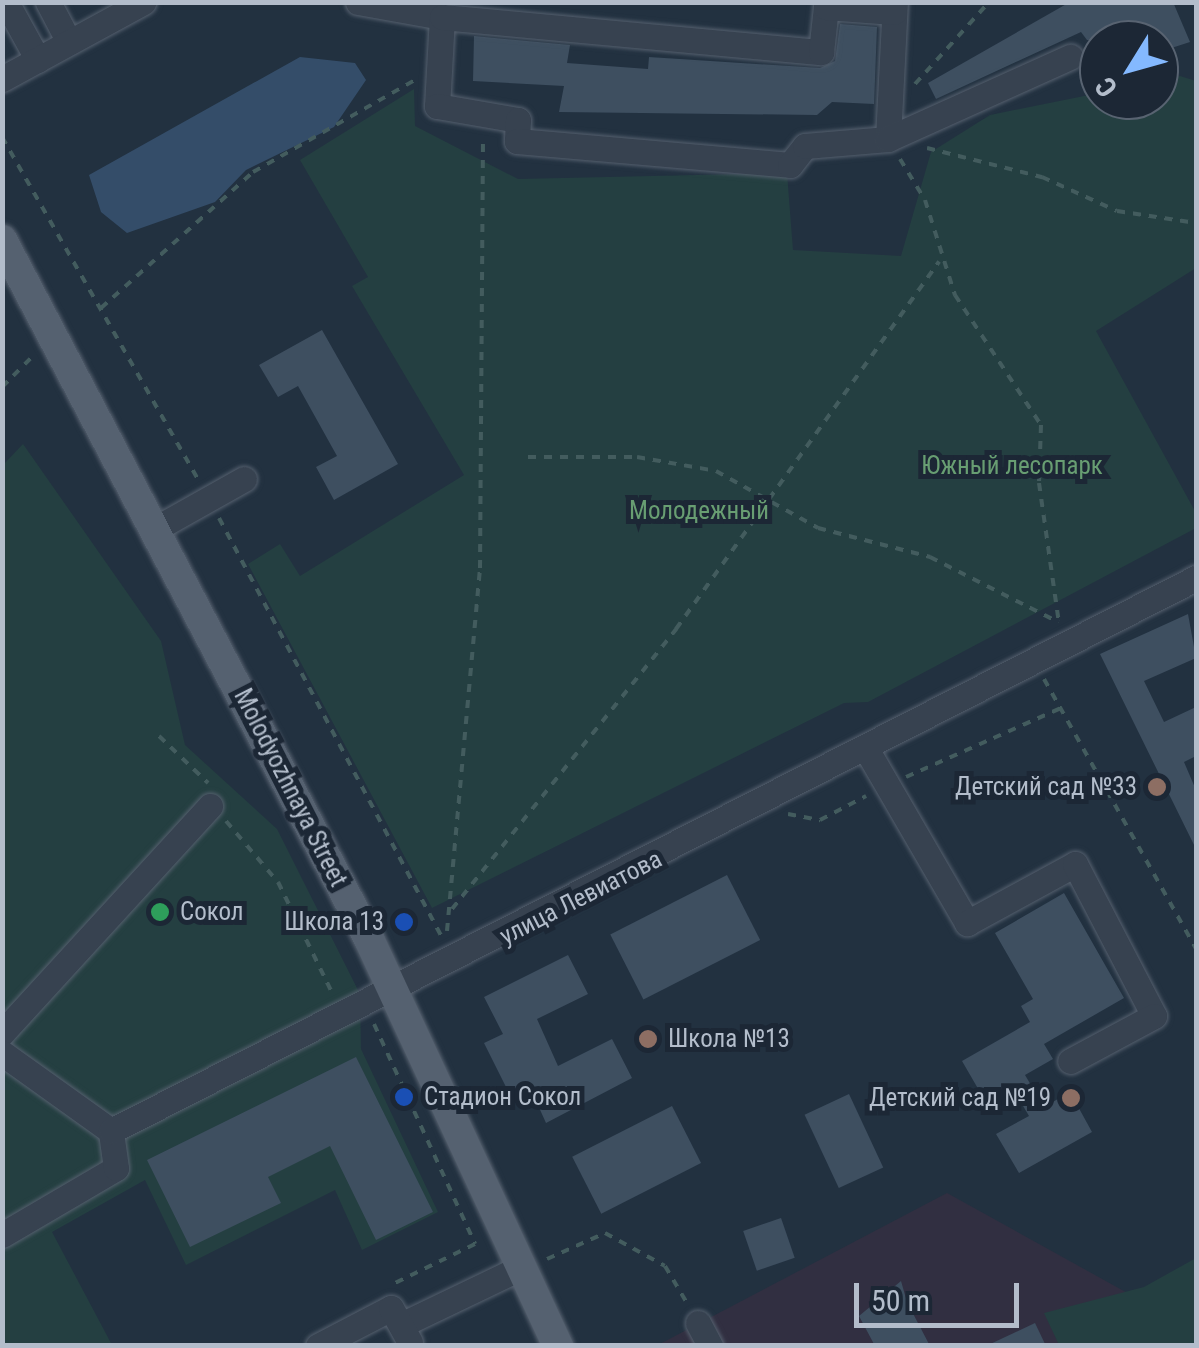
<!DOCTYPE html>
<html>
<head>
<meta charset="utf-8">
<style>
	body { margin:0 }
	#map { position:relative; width:1199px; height:1348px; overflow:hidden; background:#223140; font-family:"Roboto Condensed",sans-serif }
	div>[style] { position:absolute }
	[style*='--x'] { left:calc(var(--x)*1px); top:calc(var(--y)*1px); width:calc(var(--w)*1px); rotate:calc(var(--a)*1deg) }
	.medical>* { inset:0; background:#312f41 }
	.green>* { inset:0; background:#243f41 }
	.water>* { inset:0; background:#344d69 }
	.building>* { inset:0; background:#3e4f60; transform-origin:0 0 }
	.path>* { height:4px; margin-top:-2px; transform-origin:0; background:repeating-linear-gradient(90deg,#435c5e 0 8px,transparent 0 16px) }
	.roads { filter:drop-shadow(0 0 2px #55606e) drop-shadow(0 0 2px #55606e) }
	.minor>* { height:25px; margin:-12.5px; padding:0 12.5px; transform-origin:12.5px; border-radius:12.5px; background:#374250 }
	.major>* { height:30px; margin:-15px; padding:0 15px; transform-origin:15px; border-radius:15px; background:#556170 }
	.dots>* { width:28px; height:28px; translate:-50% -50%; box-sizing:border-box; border:5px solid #1c2735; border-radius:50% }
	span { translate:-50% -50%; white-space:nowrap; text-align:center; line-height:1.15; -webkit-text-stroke:10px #1c2735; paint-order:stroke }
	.park-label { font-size:25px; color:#689e72 }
	.poi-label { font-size:25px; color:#b3bdcb }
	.right { translate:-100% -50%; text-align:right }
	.left { translate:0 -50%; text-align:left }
	.street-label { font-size:25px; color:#b3bdcb }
	.frame { position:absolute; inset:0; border:5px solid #b3bdcb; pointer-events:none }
	.north { position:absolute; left:1079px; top:20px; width:100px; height:100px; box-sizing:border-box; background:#1c2735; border:2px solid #586371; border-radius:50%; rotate:233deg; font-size:28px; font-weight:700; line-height:40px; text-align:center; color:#b3bdcb }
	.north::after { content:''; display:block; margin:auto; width:35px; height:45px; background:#84b9ff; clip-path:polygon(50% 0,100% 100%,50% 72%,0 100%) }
	.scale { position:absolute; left:854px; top:1283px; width:165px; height:45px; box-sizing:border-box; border:5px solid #b3bdcb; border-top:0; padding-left:12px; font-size:30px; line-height:35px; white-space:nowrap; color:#b3bdcb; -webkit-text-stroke:8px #1c2735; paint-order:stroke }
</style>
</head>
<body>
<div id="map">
	<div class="medical">
		<i style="clip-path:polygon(947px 1193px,1196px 1331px,1196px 1346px,656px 1346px)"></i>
	</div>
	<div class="green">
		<i style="clip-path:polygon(1180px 76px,1196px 81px,1196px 268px,1096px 331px,1196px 513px,1196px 528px,868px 702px,844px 703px,432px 908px,248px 564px,280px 544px,300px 576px,464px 475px,352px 286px,368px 277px,300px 160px,414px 89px,415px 126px,518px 179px,787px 173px,793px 250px,901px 256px,931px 152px,990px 115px,1099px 93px,1099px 100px,1159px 100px,1159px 81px)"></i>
		<i style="clip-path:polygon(23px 444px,161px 641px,185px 745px,277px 829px,360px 994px,361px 1049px,438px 1212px,362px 1250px,335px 1190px,186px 1265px,145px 1180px,52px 1232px,112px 1345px,3px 1345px,2px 466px)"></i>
		<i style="clip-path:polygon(1196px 1258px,1196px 1345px,1059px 1345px,1044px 1313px,1144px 1287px)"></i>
	</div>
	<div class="water">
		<i style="clip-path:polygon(300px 57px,355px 63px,366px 80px,334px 127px,246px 170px,215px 202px,127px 233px,101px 212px,89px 175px)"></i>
	</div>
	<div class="building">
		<i style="clip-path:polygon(1070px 2px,1173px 2px,1190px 42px,1159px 52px,1159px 40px,1087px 40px,1081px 32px,936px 99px,928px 83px)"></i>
		<i style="clip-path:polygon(840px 24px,877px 27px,874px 104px,832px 102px,817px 115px,559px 112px,564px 86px,473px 81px,474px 36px,570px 45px,567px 63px,648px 69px,649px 57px,820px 68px,835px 61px)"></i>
		<i style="clip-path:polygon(322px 330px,398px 464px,334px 500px,316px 467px,337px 456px,298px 386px,278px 397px,259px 365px)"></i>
		<i style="clip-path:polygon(1188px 614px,1196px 658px,1144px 681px,1164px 722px,1196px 707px,1196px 756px,1184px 762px,1196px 790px,1196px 849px,1100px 654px)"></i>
		<i style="left:727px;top:875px;width:73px;height:131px;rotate:63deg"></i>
		<i style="clip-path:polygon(1064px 893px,1124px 998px,1044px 1044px,1053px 1059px,1025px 1075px,1044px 1107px,1070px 1092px,1092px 1132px,1019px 1173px,996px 1134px,1029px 1116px,1010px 1084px,984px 1099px,962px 1061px,1030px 1022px,1021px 1006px,1033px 999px,995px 933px)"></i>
		<i style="clip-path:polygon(568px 955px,588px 994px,537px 1019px,558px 1066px,612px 1039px,632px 1078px,546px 1123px,532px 1092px,513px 1101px,484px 1043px,503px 1034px,484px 997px)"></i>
		<i style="clip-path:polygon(356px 1057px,433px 1212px,376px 1240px,330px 1146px,268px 1177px,281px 1203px,190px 1247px,147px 1160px)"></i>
		<i style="left:849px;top:1094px;width:81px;height:49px;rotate:65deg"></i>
		<i style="left:672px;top:1106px;width:64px;height:112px;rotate:63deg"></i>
		<i style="left:781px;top:1218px;width:42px;height:40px;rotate:71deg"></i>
		<i style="clip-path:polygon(901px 1281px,907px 1302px,930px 1346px,875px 1346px,859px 1316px)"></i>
		<i style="clip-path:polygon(1035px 1323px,1046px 1346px,986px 1346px)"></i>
	</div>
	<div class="path">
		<i style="--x:915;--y:84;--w:110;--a:-47.9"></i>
		<i style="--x:2;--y:137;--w:394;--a:60.2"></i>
		<i style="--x:927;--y:148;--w:119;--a:14.2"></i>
		<i style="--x:1042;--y:177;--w:82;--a:24.4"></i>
		<i style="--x:1117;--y:211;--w:80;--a:8.6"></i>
		<i style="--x:900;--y:159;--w:48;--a:58.6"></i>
		<i style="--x:925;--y:200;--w:100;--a:72.5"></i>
		<i style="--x:955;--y:295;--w:156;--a:56.5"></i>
		<i style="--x:1041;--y:425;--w:58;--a:92"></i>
		<i style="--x:1039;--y:483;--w:142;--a:81.9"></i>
		<i style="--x:101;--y:308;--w:204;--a:-41.8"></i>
		<i style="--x:253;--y:172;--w:186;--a:-29.6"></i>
		<i style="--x:2;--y:387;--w:45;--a:-45"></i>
		<i style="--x:528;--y:457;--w:109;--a:0"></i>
		<i style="--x:637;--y:457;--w:80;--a:10"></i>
		<i style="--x:716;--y:471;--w:117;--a:29.2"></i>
		<i style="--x:818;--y:528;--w:116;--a:14.5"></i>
		<i style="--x:930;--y:557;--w:144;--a:26.9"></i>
		<i style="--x:219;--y:518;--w:476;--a:62"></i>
		<i style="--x:1044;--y:679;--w:310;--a:60.6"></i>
		<i style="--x:159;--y:736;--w:68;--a:43.8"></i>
		<i style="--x:906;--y:777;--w:170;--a:-24"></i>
		<i style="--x:788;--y:814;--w:33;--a:11"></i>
		<i style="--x:820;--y:820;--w:52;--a:-27.6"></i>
		<i style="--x:226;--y:821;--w:80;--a:49.6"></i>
		<i style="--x:278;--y:882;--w:126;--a:64"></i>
		<i style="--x:452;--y:909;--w:359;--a:-51.3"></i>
		<i style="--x:676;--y:629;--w:452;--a:-54.4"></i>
		<i style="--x:447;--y:931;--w:364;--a:-84.8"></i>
		<i style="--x:480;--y:568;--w:431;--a:-89.6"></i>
		<i style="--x:374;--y:1024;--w:242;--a:65.3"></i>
		<i style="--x:475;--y:1244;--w:93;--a:154"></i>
		<i style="--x:547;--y:1259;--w:64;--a:-24.1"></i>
		<i style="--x:605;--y:1233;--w:68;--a:28.8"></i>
		<i style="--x:665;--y:1266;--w:43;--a:59.3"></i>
	</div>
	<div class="roads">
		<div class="minor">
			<i style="--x:6;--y:2;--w:66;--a:61.1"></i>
			<i style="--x:48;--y:2;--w:45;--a:62.3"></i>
			<i style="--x:358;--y:2;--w:85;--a:10.1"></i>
			<i style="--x:442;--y:17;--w:89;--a:93.2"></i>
			<i style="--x:437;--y:106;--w:82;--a:9.8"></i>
			<i style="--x:518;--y:120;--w:21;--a:93"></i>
			<i style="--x:517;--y:141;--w:274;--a:5"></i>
			<i style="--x:790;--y:165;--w:24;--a:-52"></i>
			<i style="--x:805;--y:146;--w:83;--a:-4.8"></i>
			<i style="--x:888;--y:139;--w:137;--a:-87.1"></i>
			<i style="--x:442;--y:17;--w:381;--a:5.3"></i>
			<i style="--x:821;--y:52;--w:45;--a:-83.7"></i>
			<i style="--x:826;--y:7;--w:68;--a:4.2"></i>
			<i style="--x:2;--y:79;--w:161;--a:-28.6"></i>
			<i style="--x:888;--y:139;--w:200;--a:-24.3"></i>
			<i style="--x:155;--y:529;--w:102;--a:-29.3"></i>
			<i style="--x:868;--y:752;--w:198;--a:59.9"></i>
			<i style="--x:967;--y:923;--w:123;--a:-28.6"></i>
			<i style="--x:1075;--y:864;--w:171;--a:62.5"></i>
			<i style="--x:1154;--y:1016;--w:95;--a:151.8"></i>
			<i style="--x:2;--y:1033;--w:308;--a:-47.5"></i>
			<i style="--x:2;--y:1053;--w:134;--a:35.6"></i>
			<i style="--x:2;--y:1235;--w:132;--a:-30.4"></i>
			<i style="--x:116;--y:1168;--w:37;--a:-98"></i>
			<i style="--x:111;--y:1131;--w:1218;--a:-27.01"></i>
			<i style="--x:698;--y:1323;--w:26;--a:62"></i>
			<i style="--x:401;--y:1325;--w:130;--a:-25.6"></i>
			<i style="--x:318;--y:1346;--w:82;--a:-27.5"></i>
			<i style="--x:391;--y:1308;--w:39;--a:61"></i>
		</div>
		<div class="major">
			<i style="--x:2;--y:240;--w:789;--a:62.3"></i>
			<i style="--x:369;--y:939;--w:449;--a:65.1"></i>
		</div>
	</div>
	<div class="dots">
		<i style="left:1157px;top:787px;background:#8d6e63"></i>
		<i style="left:160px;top:912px;background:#2e9e5b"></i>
		<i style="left:404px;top:922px;background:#1a4fb4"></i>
		<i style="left:648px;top:1039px;background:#8d6e63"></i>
		<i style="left:404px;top:1097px;background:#1a4fb4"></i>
		<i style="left:1071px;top:1098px;background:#8d6e63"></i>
	</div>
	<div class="park-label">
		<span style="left:1012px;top:466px">Южный лесопарк</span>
		<span style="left:699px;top:511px">Молодежный</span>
	</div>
	<div class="poi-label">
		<span class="right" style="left:1137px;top:787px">Детский сад №33</span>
		<span class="left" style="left:180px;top:912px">Сокол</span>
		<span class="right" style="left:384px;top:922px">Школа 13</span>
		<span class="left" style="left:668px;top:1039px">Школа №13</span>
		<span class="left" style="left:424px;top:1097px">Стадион Сокол</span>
		<span class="right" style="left:1051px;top:1098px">Детский сад №19</span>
	</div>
	<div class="street-label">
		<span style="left:290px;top:788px;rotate:63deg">Molodyozhnaya Street</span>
		<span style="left:581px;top:898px;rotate:-27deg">улица Левиатова</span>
	</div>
	<div class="frame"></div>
	<div class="north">С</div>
	<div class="scale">50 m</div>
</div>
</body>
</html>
